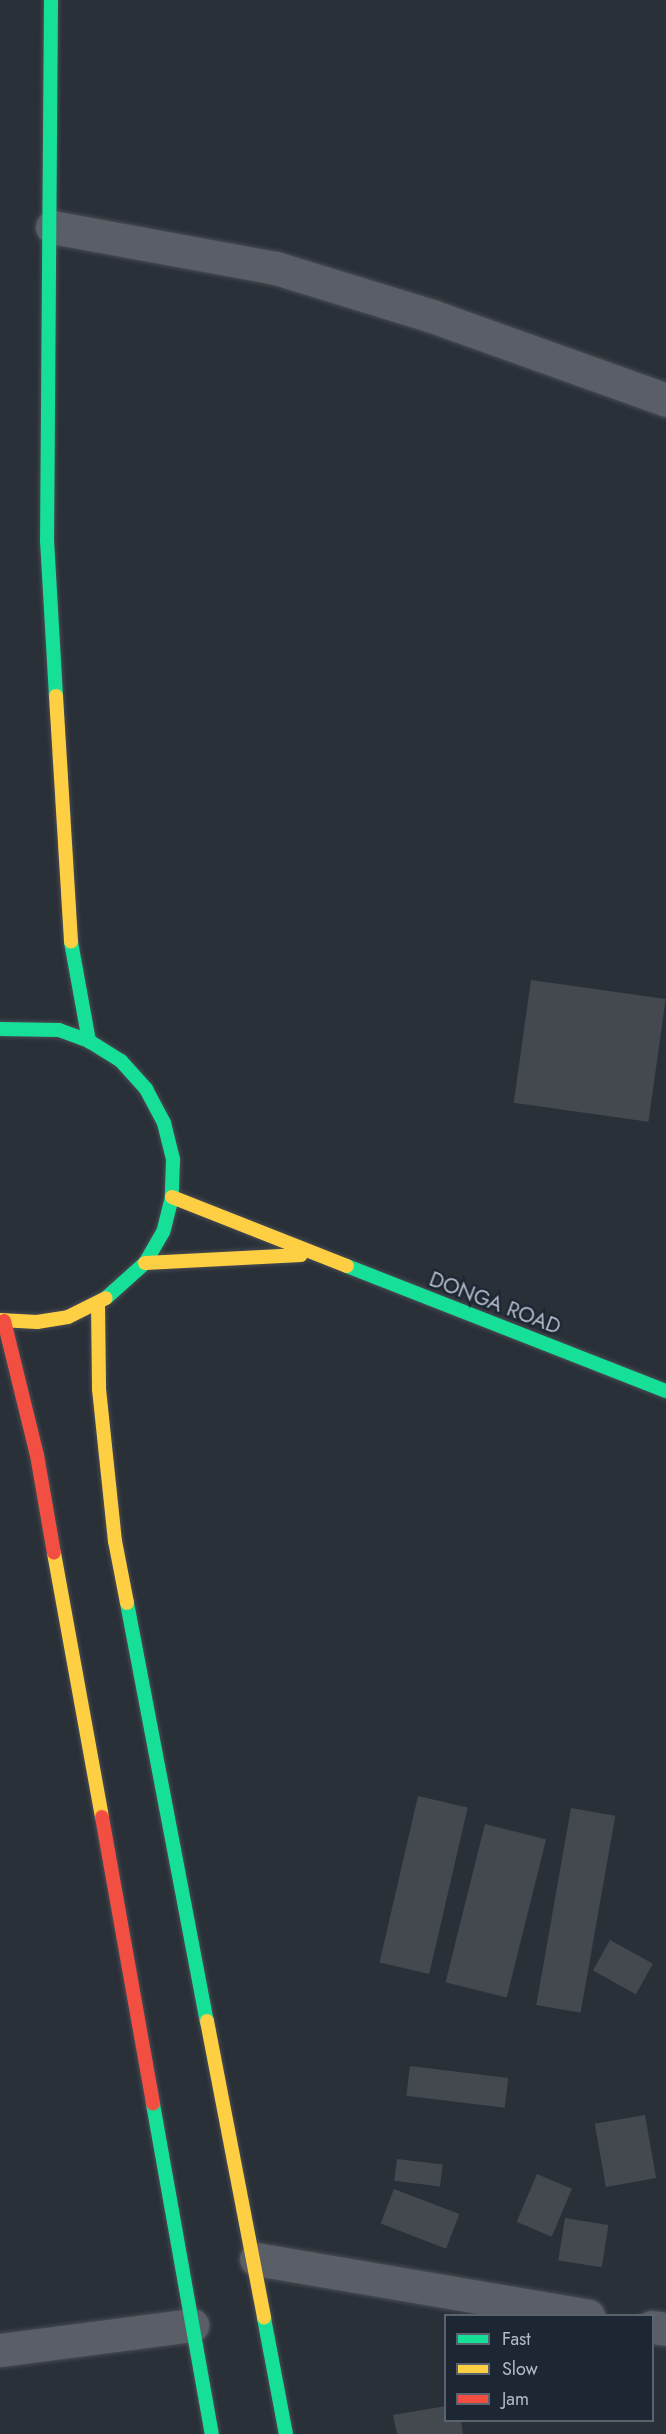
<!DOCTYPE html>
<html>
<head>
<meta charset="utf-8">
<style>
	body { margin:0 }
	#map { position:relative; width:666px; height:2434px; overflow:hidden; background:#2a3038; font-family:Jost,sans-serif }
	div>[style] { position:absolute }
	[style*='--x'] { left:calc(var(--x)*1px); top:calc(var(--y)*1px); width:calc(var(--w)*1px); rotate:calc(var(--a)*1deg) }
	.building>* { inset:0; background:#444950; transform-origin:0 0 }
	.roads { filter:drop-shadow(0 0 2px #484c53) drop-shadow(0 0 2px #484c53) }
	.street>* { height:33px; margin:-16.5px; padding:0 16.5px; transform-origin:16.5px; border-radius:16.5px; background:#5a5e66 }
	.fast>* { height:14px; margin:-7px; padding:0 7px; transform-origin:7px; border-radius:7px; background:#16e098 }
	.slow>* { height:14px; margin:-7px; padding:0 7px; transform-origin:7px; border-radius:7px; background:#ffcf43 }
	.jam>* { height:14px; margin:-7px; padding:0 7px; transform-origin:7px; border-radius:7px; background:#f24e42 }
	span { translate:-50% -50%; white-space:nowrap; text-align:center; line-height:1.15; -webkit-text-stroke:5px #1d2633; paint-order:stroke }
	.street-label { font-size:21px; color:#b4bcc9 }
	.legend { position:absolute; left:444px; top:2314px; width:210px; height:108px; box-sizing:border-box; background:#1d2633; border:2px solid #59626f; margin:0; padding:8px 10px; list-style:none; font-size:18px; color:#b4bcc9 }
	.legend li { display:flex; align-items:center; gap:12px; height:30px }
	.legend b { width:30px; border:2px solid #59626f }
</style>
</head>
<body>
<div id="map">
	<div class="building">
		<i style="left:531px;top:980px;width:136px;height:124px;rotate:8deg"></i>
		<i style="left:418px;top:1796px;width:51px;height:171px;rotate:13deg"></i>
		<i style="left:571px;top:1808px;width:45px;height:200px;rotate:10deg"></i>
		<i style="left:485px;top:1824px;width:63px;height:163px;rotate:14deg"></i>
		<i style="left:610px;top:1940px;width:49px;height:35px;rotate:29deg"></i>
		<i style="left:410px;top:2066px;width:99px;height:30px;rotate:7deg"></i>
		<i style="left:645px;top:2115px;width:64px;height:51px;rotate:80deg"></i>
		<i style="left:397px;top:2159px;width:46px;height:22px;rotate:7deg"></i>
		<i style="left:537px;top:2174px;width:38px;height:52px;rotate:23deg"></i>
		<i style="left:394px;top:2189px;width:70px;height:37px;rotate:21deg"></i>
		<i style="left:565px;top:2218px;width:44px;height:43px;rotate:9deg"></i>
		<i style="clip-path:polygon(446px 2406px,446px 2420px,461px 2420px,463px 2434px,397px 2434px,393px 2415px)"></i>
	</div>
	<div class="roads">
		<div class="street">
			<i style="--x:52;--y:227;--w:228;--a:10.4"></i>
			<i style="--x:276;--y:268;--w:163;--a:17.1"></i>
			<i style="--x:432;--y:316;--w:249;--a:19.7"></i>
			<i style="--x:256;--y:2259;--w:337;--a:9.7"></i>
			<i style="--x:652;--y:2327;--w:14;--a:8"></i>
			<i style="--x:0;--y:2350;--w:194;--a:-7.4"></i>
		</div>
		<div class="fast">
			<i style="--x:51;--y:0;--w:540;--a:90.42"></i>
			<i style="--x:47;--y:540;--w:156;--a:86.7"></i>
			<i style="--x:71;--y:942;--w:101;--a:79.7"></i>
			<i style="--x:0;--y:1029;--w:59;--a:1"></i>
			<i style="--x:59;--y:1030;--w:32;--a:20"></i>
			<i style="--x:89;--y:1041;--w:38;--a:32"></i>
			<i style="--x:121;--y:1061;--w:38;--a:48"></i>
			<i style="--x:146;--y:1089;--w:38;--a:62"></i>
			<i style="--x:164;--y:1123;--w:38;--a:76"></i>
			<i style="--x:173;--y:1160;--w:37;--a:92"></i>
			<i style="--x:172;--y:1197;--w:36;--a:104"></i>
			<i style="--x:163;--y:1232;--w:36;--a:120"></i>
			<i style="--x:145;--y:1263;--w:52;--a:138.1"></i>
			<i style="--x:347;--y:1266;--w:343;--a:21.4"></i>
			<i style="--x:127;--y:1603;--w:426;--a:79.2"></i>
			<i style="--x:153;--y:2104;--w:335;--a:79.9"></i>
			<i style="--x:264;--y:2318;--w:118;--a:79.3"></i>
		</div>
		<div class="slow">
			<i style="--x:56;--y:696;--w:246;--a:86.5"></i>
			<i style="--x:172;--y:1197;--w:188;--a:21.5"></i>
			<i style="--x:145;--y:1263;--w:156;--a:-2.9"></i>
			<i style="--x:98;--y:1304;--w:85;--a:89.3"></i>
			<i style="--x:99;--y:1389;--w:153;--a:84"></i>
			<i style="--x:115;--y:1541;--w:63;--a:79"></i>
			<i style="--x:0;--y:1320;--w:37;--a:3"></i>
			<i style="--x:37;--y:1322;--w:31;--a:-9"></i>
			<i style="--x:68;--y:1317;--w:42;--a:-26.6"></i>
			<i style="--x:54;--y:1553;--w:268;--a:79.7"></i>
			<i style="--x:207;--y:2021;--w:302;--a:79.1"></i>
		</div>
		<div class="jam">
			<i style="--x:4;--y:1321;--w:138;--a:76.2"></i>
			<i style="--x:37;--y:1455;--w:99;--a:80.2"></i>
			<i style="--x:102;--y:1817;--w:291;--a:79.9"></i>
		</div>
	</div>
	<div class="street-label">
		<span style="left:495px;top:1303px;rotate:21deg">DONGA ROAD</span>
	</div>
	<ul class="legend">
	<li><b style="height:8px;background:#16e098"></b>Fast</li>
	<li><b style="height:8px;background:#ffcf43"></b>Slow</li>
	<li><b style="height:8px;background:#f24e42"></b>Jam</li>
	</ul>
</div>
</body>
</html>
